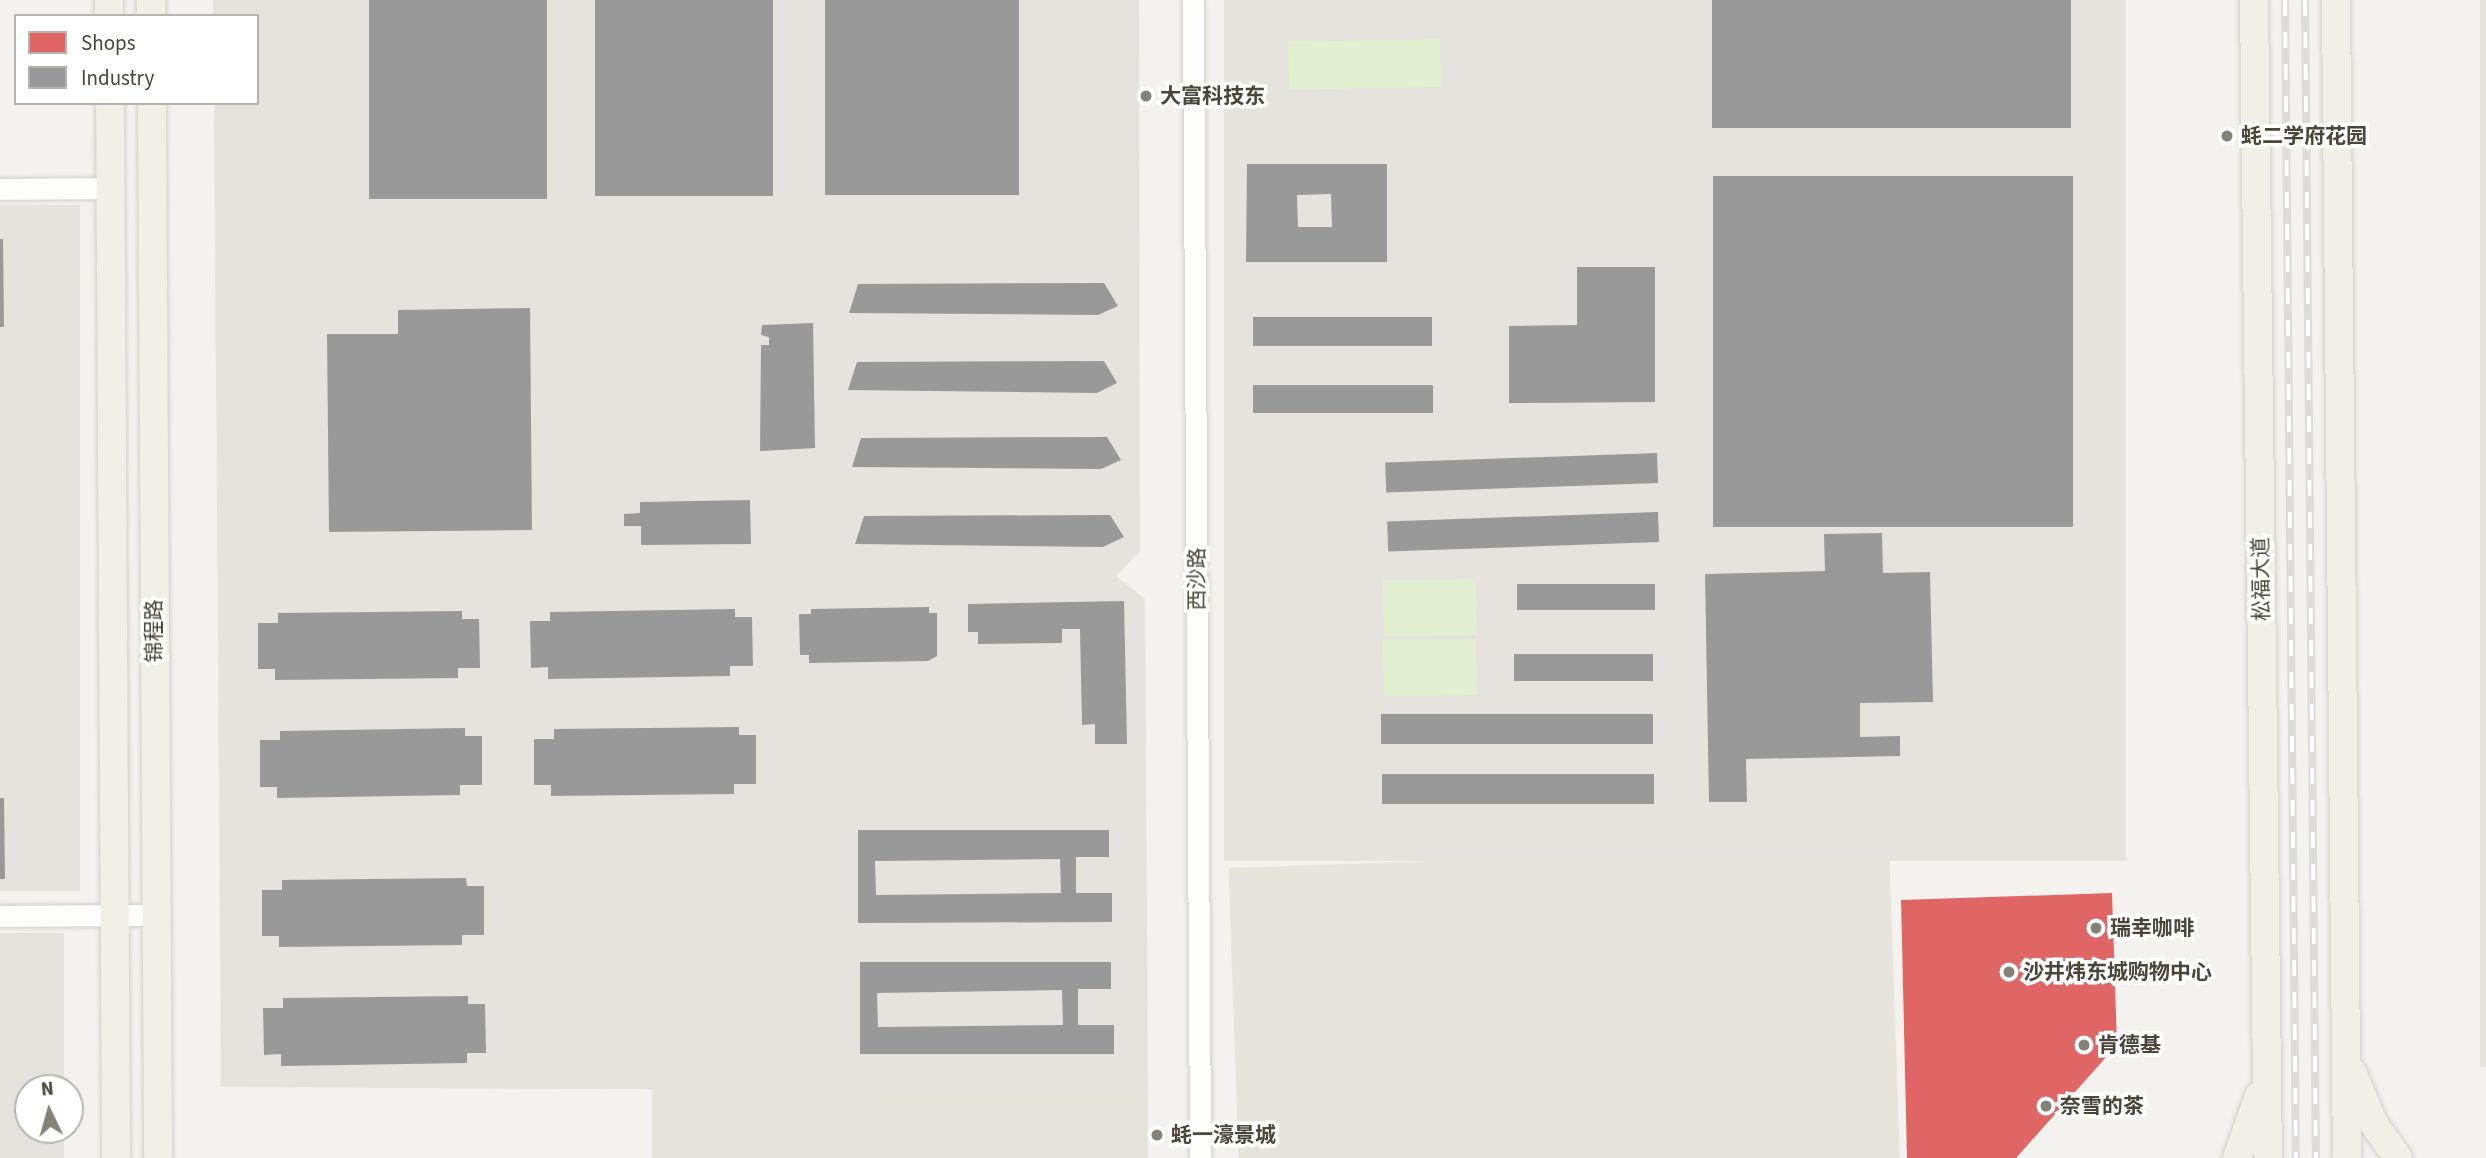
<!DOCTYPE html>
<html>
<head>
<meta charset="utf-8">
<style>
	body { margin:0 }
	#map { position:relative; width:2486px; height:1158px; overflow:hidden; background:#f4f2ee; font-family:"Source Sans 3","Noto Sans SC",sans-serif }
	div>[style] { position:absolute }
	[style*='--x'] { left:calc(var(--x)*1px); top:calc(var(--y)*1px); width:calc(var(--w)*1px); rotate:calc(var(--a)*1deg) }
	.residential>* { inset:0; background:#e7e4dc; transform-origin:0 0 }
	.industrial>* { inset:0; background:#e6e2de; transform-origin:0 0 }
	.green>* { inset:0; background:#e1eecf; transform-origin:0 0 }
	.shops>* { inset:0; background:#e06666 }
	.industry>* { inset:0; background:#999; transform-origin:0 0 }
	.roads { filter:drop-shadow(0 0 2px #d2d0cb) drop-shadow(0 0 2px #d2d0cb) }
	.minor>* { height:21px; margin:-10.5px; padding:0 10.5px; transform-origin:10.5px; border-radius:10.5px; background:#fdfdfc }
	.major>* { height:28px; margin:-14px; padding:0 14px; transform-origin:14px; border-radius:14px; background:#f2efe6 }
	.rail>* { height:8px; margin-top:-4px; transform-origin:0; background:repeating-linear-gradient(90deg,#fff 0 16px,#dbdbda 0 32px); box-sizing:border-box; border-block:2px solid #dbdbda }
	.dots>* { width:19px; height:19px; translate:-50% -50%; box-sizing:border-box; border:4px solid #fff; border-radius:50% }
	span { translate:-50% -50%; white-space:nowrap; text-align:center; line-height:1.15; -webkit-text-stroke:7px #fff; paint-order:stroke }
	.poi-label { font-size:21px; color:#4b4439; font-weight:700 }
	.left { translate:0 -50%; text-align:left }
	.street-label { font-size:21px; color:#4b4439 }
	.legend { position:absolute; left:14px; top:14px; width:245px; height:91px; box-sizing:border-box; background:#fff; border:2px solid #b7b4b0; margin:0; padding:9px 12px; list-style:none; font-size:21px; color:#4b4439 }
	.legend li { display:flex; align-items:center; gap:14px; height:35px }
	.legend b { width:35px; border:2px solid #b7b4b0 }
	.north { position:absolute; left:14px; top:1074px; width:70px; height:70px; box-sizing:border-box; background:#fff; border:2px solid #b7b4b0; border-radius:50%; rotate:355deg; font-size:19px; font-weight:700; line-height:28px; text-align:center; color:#4b4439 }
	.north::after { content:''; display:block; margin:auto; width:24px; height:32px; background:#868178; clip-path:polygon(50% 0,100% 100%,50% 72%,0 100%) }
</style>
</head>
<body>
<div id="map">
	<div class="residential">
		<i style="left:2480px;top:0;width:6px;height:1067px"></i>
		<i style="left:1889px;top:845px;width:313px;height:661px;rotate:88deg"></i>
		<i style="left:652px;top:1089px;width:496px;height:69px"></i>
	</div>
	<div class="industrial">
		<i style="clip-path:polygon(213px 0,1139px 0,1140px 551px,1116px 576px,1145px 599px,1148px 1092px,221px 1087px,214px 103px,257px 103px,257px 16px,213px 16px)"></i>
		<i style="left:1224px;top:0;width:902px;height:861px"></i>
		<i style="left:0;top:205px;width:80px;height:686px"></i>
		<i style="clip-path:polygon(0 933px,64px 933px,64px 1088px,28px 1088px,28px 1130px,64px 1130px,64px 1158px,0 1158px)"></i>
	</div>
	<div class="green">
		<i style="left:1440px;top:39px;width:48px;height:152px;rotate:89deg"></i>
		<i style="left:1476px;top:579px;width:56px;height:93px;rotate:89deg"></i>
		<i style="left:1476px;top:639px;width:56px;height:93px;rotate:89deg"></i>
	</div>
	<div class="shops">
		<i style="clip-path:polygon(2112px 893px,2117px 1045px,2016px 1158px,1907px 1158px,1901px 900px)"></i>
	</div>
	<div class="industry">
		<i style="left:369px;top:0;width:178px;height:199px"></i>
		<i style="left:595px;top:0;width:178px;height:196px"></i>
		<i style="left:825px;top:0;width:194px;height:195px"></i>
		<i style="left:1712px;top:0;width:359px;height:128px"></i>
		<i style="clip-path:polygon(evenodd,1247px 164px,1387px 164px,1387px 262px,1246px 262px,1247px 164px,1331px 194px,1332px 227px,1298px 227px,1297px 195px,1331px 194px)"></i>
		<i style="left:2073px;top:176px;width:351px;height:360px;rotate:90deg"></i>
		<i style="clip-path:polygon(0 239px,3px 239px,4px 327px,0 327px)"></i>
		<i style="clip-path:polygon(1577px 267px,1655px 267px,1655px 402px,1509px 403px,1509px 326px,1577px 325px)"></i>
		<i style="clip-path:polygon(1104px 283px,1118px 306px,1098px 315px,849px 313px,858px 284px)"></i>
		<i style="clip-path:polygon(530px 308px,532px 530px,329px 532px,327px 334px,398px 334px,398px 310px)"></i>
		<i style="left:1432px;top:317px;width:29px;height:179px;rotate:90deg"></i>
		<i style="clip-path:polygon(813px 323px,815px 448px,760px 451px,761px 345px,769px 345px,769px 337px,761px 335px,762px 325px)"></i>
		<i style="clip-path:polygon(1104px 361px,1117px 383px,1097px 393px,848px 390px,857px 362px)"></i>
		<i style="left:1433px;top:385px;width:28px;height:180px;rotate:90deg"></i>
		<i style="clip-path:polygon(1107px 437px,1121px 460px,1101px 469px,852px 467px,861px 438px)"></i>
		<i style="left:1657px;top:453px;width:30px;height:272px;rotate:88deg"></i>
		<i style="clip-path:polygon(750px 500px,751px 544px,641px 545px,641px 526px,624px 526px,624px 514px,640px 513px,640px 502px)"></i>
		<i style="left:1658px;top:512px;width:30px;height:271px;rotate:88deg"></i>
		<i style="clip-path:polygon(1110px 515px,1124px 537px,1103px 547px,855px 544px,864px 516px)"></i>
		<i style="clip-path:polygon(1882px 533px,1883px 573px,1930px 572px,1933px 702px,1860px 703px,1860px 737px,1900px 736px,1900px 756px,1746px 759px,1747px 802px,1709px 802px,1705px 574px,1825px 571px,1824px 534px)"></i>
		<i style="left:1655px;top:584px;width:26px;height:138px;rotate:90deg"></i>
		<i style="clip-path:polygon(1124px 601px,1127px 744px,1095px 744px,1095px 724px,1082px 725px,1080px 629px,1062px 629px,1062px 643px,978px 644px,978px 632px,968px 632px,968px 604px)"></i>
		<i style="clip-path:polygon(929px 607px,929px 613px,937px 613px,937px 656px,928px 661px,809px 663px,809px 655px,800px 655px,799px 614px,811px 614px,811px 609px)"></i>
		<i style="clip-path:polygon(735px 609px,735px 617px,752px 617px,753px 666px,730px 666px,730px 676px,548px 679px,548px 667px,531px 668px,530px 621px,550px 621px,550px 612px)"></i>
		<i style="clip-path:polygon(462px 611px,462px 619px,479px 619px,480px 668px,458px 668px,458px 678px,275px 680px,275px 669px,258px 669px,258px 623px,278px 623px,278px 613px)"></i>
		<i style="left:1653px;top:654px;width:27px;height:139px;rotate:90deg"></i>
		<i style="left:1653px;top:714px;width:30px;height:272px;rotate:90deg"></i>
		<i style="clip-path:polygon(739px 727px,739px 735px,756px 735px,756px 784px,734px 784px,734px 794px,551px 796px,551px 785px,534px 785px,534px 739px,554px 739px,554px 729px)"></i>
		<i style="clip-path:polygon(465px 728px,465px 736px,482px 736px,482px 785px,460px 785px,460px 795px,277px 798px,277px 787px,260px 787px,260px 740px,280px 740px,280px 731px)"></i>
		<i style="left:1654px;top:774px;width:30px;height:272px;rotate:90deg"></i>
		<i style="clip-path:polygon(0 798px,4px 798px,5px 879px,0 879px)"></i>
		<i style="clip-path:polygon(evenodd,858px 830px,1109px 830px,1109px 857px,1076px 857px,1076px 893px,1112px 893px,1112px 922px,858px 923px,858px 830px,1060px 859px,1061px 893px,876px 895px,875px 861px,1060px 859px)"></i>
		<i style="clip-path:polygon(466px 878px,467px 886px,484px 886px,484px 935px,462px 935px,462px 945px,279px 947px,279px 936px,262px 936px,262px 890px,282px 890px,282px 880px)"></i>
		<i style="clip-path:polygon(evenodd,860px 962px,1111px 962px,1111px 989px,1078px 989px,1078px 1025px,1114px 1025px,1114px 1054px,860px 1054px,860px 962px,1062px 990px,1063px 1025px,878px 1027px,877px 993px,1062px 990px)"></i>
		<i style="clip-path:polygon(468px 996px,468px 1004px,485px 1004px,486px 1053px,467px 1053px,467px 1063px,281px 1066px,281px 1054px,264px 1055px,263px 1008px,283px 1008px,283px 998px)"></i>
	</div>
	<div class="roads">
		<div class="minor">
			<i style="--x:1193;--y:0;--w:1158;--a:89.65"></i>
			<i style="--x:0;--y:189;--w:110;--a:-0.5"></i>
			<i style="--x:0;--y:916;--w:156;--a:-0.4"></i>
		</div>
		<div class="major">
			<i style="--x:109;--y:0;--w:16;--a:90"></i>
			<i style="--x:151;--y:0;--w:16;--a:90"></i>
			<i style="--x:2254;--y:0;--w:1158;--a:89.31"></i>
			<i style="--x:2336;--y:0;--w:1158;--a:89.46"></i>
			<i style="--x:110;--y:103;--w:1055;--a:89.67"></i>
			<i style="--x:152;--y:103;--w:1055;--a:89.67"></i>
			<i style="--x:2352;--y:1072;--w:56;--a:67.1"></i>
			<i style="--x:2374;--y:1124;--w:42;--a:54.8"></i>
			<i style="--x:2237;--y:1158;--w:66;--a:-70.5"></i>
		</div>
	</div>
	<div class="rail">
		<i style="--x:2285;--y:0;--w:1158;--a:89.46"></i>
		<i style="--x:2305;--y:0;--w:1158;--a:89.46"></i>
	</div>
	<div class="dots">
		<i style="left:1146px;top:96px;background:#868178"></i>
		<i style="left:2227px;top:136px;background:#868178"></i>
		<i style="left:2096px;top:928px;background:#868178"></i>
		<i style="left:2009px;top:972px;background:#868178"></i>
		<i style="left:2084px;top:1045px;background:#868178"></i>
		<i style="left:2046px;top:1106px;background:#868178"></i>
		<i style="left:1157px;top:1135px;background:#868178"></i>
	</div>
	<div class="poi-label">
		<span class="left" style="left:1160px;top:96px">大富科技东</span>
		<span class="left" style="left:2241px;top:136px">蚝二学府花园</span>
		<span class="left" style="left:2110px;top:928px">瑞幸咖啡</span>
		<span class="left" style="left:2023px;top:972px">沙井炜东城购物中心</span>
		<span class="left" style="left:2098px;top:1045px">肯德基</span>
		<span class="left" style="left:2060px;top:1106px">奈雪的茶</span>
		<span class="left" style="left:1171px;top:1135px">蚝一濠景城</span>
	</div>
	<div class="street-label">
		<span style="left:1197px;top:579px;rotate:-90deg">西沙路</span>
		<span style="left:2261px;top:579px;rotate:-91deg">松福大道</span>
		<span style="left:154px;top:631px;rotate:-90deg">锦程路</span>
	</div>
	<ul class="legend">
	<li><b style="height:19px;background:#e06666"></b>Shops</li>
	<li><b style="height:19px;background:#999"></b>Industry</li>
	</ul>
	<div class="north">N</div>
</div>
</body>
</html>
